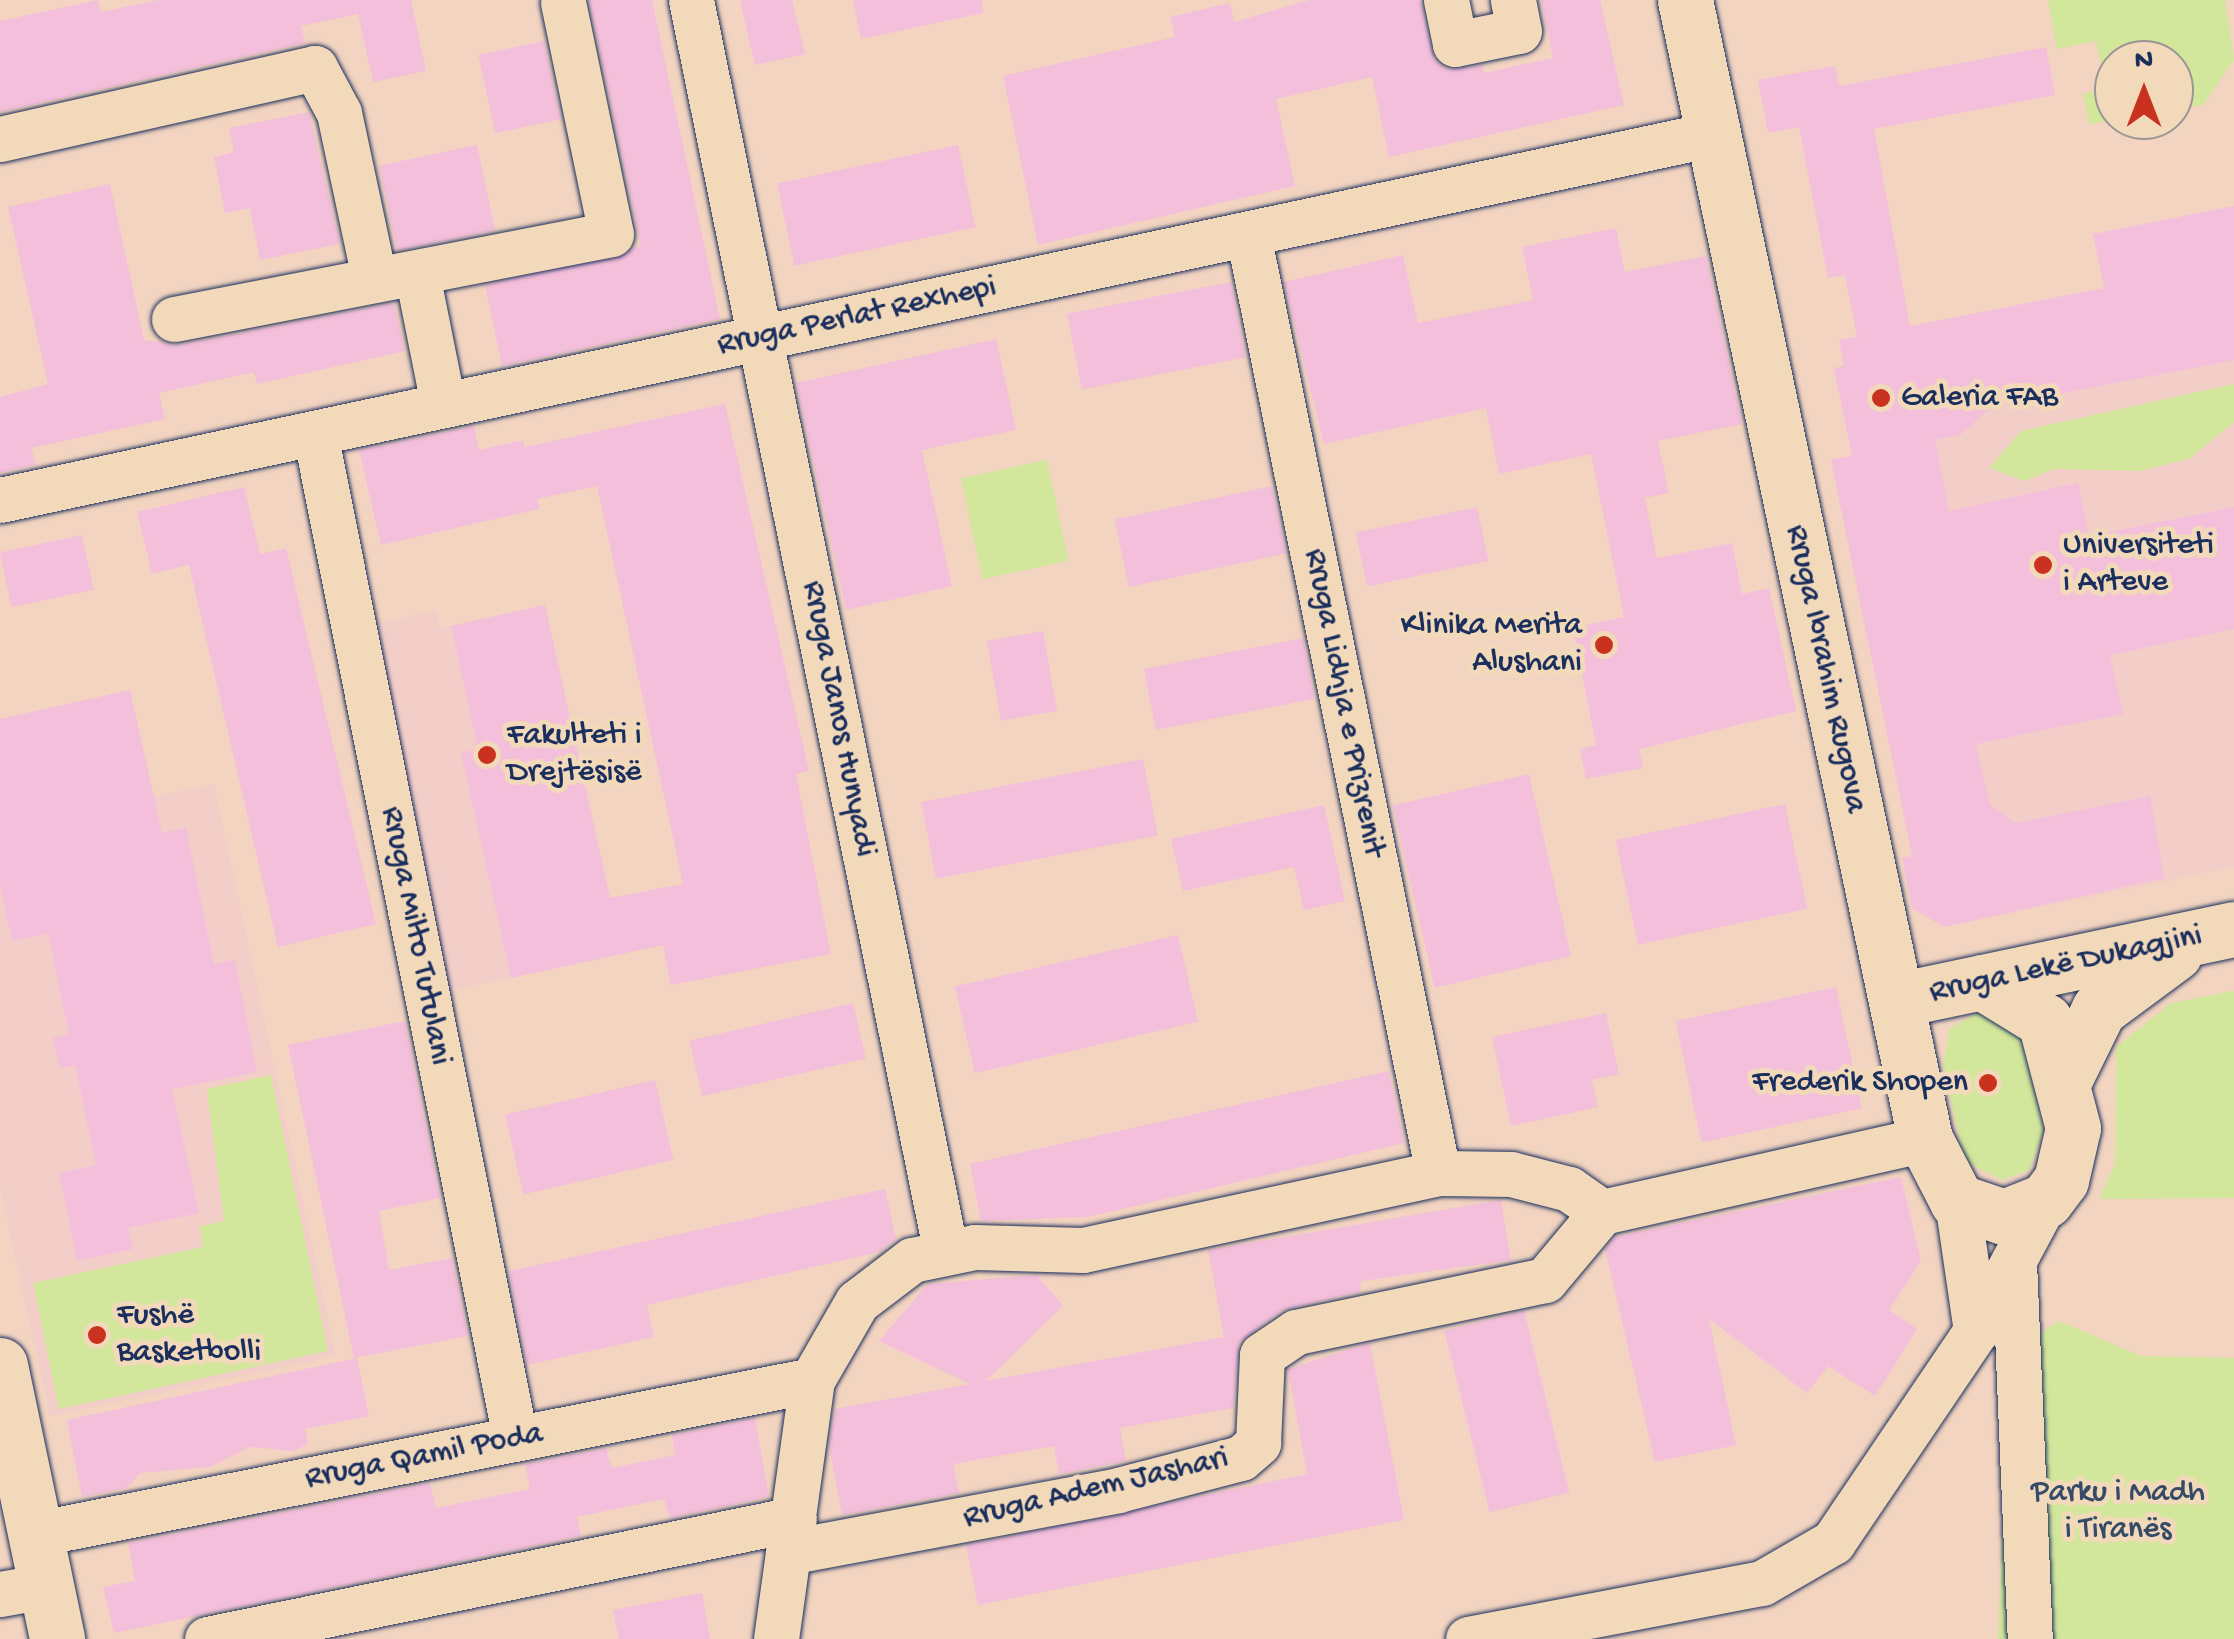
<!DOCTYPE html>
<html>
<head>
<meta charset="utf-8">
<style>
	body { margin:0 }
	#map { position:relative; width:2234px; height:1639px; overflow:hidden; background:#f2d4c0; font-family:"Gochi Hand",sans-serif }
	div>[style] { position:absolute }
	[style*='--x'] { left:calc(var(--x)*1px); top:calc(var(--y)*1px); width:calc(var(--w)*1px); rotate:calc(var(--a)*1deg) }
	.built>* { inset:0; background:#f3cec8 }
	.green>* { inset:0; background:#d2e79b; transform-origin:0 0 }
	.building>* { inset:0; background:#f4bfda; transform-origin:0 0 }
	.roads { filter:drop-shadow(0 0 2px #1b2f5e) drop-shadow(0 0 2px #1b2f5e) }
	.street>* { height:45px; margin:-22.5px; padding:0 22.5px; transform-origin:22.5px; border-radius:22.5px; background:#f2d9ba }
	.secondary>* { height:55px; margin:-27.5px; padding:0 27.5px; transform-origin:27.5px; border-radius:27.5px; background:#f2d9ba }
	.dots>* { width:28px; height:28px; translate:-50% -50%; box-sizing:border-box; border:5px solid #f2d9ba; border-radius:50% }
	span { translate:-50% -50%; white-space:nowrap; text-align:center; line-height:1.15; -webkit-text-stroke:10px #f2d9ba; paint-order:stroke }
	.street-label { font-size:32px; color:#1b2f5e }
	.poi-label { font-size:32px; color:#1b2f5e }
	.left { translate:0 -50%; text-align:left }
	.right { translate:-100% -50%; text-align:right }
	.park-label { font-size:32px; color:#364b67 }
	.north { position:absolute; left:2094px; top:40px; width:100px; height:100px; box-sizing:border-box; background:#f2d9ba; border:2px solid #9c9595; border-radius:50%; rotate:0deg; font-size:28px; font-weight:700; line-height:40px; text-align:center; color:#1b2f5e }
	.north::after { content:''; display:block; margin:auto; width:35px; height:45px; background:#c8321e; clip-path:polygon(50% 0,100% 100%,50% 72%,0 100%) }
</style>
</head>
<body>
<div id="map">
	<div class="built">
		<i style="clip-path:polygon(2234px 263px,2234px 867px,1944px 927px,1912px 908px,1902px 858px,1912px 855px,1885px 633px,1867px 637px,1831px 460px,1852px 455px,1834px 368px,1844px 366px,1839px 340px)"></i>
		<i style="clip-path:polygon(545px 605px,623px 954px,444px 992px,368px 625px,436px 611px,440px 628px)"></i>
		<i style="clip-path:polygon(214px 784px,336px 1356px,50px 1416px,0 1189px,0 829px)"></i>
	</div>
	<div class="green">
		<i style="clip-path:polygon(2048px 0,2225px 0,2234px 60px,2203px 105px,2174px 110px,2174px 60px,2114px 60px,2114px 120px,2089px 124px,2083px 94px,2106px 88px,2096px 41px,2057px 49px)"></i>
		<i style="clip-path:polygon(2234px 384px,2234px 422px,2189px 459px,2139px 471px,2054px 469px,2025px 481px,1989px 468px,2021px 431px)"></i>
		<i style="left:1047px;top:460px;width:103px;height:88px;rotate:78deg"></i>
		<i style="clip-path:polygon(2234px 991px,2234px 1198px,2099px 1199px,2115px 1163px,2116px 1047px,2171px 1003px)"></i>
		<i style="clip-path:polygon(1979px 1012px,2019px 1028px,2044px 1131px,2029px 1170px,2002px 1180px,1965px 1161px,1943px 1066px,1950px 1028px)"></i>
		<i style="clip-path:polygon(271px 1075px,328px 1351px,59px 1409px,33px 1283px,203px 1247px,200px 1226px,224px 1221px,207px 1089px)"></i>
		<i style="clip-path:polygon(2059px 1321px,2141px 1356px,2234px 1358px,2234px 1639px,1998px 1639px,2006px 1414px,2027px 1343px)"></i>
	</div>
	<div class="building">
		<i style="clip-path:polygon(98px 0,101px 12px,158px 0,411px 0,426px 71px,373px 82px,358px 14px,301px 26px,305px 43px,0 112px,0 21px)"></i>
		<i style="clip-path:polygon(589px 0,652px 0,720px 319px,502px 366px,485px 285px,641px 246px)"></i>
		<i style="clip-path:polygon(740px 0,792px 0,805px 54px,755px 65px)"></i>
		<i style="clip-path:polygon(853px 0,982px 0,983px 13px,861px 39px)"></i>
		<i style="clip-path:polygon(1309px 0,1420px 0,1435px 61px,1448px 69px,1483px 65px,1484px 73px,1553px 58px,1541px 0,1600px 0,1624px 105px,1389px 157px,1372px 77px,1276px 99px,1295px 186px,1038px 245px,1003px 76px,1175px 37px,1170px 17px,1230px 3px,1234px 22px)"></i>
		<i style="left:544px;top:41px;width:80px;height:67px;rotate:78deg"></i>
		<i style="clip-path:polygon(2046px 47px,2055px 95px,1874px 129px,1910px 326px,2104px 288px,2093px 234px,2234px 206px,2234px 360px,1992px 407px,1960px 435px,1935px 440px,1949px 511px,2078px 483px,2089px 536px,2234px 507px,2234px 629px,2110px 655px,2123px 714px,1976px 744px,1990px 805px,2015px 823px,2150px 796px,2164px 878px,1944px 927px,1912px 908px,1902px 858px,1912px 856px,1831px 460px,1852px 456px,1834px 368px,1844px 366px,1839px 340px,1857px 337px,1845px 275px,1828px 278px,1799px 127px,1768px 133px,1758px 80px,1835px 66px,1839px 86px)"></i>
		<i style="clip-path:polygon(309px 112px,340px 244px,260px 260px,250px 208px,225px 213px,214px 157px,234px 152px,229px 128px)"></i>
		<i style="left:477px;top:145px;width:87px;height:100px;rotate:78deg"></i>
		<i style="left:958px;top:145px;width:84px;height:185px;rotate:78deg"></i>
		<i style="clip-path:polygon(110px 184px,144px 340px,179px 345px,394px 303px,405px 351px,257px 384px,254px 372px,159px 393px,165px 419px,31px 448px,36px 465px,0 473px,0 397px,48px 384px,8px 207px)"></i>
		<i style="clip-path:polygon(1616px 228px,1625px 272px,1706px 256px,1742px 424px,1658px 441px,1669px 493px,1645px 498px,1657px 558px,1732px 543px,1742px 594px,1769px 588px,1796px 711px,1639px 749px,1643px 768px,1586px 779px,1580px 749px,1596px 745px,1573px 628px,1624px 617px,1591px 454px,1499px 474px,1486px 408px,1324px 444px,1284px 282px,1403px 255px,1418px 323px,1533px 300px,1522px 247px)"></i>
		<i style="left:1231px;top:282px;width:77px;height:167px;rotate:79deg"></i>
		<i style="clip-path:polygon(996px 339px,1016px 430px,922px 450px,952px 586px,846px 610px,796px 383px)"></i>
		<i style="clip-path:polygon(725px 404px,809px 771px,796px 774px,831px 954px,671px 985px,663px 945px,511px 978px,461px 753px,478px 749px,451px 626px,545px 605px,610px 898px,683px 884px,597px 486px,537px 499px,539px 509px,381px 545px,359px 450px,474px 426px,479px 450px,523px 440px,525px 447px)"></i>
		<i style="left:1272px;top:486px;width:69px;height:161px;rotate:78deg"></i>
		<i style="clip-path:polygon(244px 487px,260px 554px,286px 548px,376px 924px,278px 947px,189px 565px,152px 574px,137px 512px)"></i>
		<i style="left:1477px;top:507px;width:55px;height:124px;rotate:78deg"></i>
		<i style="left:82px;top:535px;width:56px;height:84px;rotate:78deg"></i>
		<i style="left:1043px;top:631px;width:81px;height:57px;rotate:80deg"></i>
		<i style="left:1303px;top:638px;width:62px;height:162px;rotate:79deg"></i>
		<i style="clip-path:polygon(130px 690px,162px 833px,186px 828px,214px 964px,235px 960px,257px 1072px,172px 1089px,199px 1213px,128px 1228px,133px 1249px,77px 1261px,59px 1173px,96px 1165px,75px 1065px,60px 1068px,56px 1054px,53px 1038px,69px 1034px,48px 934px,12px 941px,0 885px,0 719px)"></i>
		<i style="left:1143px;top:759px;width:78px;height:226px;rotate:79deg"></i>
		<i style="left:1529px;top:774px;width:187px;height:140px;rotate:77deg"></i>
		<i style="left:1785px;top:804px;width:107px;height:173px;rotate:78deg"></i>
		<i style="clip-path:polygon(1324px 805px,1345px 901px,1304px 910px,1294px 867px,1183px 891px,1171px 839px)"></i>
		<i style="left:1178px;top:935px;width:89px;height:229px;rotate:77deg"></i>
		<i style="left:1836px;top:987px;width:124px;height:164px;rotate:78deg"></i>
		<i style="left:853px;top:1003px;width:57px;height:168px;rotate:77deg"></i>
		<i style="clip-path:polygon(1606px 1013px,1619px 1074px,1592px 1080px,1598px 1107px,1511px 1126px,1492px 1037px)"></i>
		<i style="clip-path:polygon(405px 1021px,440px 1198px,379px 1211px,389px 1270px,452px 1258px,468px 1336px,354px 1358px,288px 1045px)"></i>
		<i style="clip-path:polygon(1389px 1071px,1404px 1143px,1088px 1217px,981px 1221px,970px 1164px)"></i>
		<i style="left:655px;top:1080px;width:82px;height:154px;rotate:77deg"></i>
		<i style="clip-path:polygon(1901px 1177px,1921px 1261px,1889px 1310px,1917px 1329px,1875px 1396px,1828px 1366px,1807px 1393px,1709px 1319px,1736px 1445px,1655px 1462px,1605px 1249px,1615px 1237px)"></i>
		<i style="clip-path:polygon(885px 1189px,896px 1239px,879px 1252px,647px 1305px,654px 1337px,527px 1365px,509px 1271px)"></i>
		<i style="clip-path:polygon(1501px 1200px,1511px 1260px,1361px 1281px,1360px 1292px,1282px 1310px,1239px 1343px,1233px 1408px,1120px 1428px,1126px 1461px,1059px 1474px,1054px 1446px,953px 1464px,959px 1493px,842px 1515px,829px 1446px,835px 1409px,970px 1384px,879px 1341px,928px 1284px,1037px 1275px,1063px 1306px,986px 1381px,1224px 1337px,1208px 1250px)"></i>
		<i style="left:1524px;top:1311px;width:187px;height:82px;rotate:76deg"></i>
		<i style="clip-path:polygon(1370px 1343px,1404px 1520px,978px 1605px,966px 1545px,1307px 1474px,1288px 1369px)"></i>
		<i style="clip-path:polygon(357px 1358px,369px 1416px,305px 1429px,308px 1444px,294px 1451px,250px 1447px,210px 1467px,140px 1473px,127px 1488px,82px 1497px,67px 1420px)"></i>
		<i style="clip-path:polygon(755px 1418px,769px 1497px,670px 1518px,664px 1499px,577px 1517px,581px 1536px,114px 1633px,103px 1587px,135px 1581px,128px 1543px,430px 1483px,436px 1508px,530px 1489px,525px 1464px,606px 1448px,612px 1468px,675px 1455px,672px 1435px)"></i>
		<i style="clip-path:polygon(702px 1593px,710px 1639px,619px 1639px,613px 1610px)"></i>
	</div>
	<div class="roads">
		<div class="street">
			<i style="--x:691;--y:0;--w:1275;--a:78.5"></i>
			<i style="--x:1446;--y:0;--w:45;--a:78.4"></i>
			<i style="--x:1455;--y:44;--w:65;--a:-11.5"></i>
			<i style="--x:1519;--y:31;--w:32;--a:-101"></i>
			<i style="--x:0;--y:139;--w:323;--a:-12.7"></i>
			<i style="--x:315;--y:68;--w:51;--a:61.9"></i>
			<i style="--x:339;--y:113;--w:169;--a:78"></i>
			<i style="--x:1248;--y:234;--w:958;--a:78.56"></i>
			<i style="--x:417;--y:274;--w:133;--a:78.7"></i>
			<i style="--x:174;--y:319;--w:445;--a:-11"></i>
			<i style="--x:611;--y:234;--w:237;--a:-101.7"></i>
			<i style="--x:315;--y:433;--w:1025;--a:78.74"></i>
			<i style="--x:0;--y:500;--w:1752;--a:-12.06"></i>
			<i style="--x:1957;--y:1201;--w:131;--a:81.7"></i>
			<i style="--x:2014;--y:1262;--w:377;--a:87.6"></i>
			<i style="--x:35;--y:1534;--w:792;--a:-11.21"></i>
			<i style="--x:788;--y:1552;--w:336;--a:-10.6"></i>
			<i style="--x:1118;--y:1490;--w:127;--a:-14.6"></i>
			<i style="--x:1241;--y:1458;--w:23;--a:-41"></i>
			<i style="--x:1258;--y:1443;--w:88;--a:-87.4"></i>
			<i style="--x:1262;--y:1355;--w:41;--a:-34.1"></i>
			<i style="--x:1296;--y:1332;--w:254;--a:-11.8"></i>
			<i style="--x:1545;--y:1280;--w:89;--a:-50"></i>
			<i style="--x:1602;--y:1212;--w:331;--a:-12.7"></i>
			<i style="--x:0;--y:1594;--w:47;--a:-9.9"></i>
			<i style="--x:207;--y:1639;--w:599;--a:-11.55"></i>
			<i style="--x:776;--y:1639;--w:261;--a:-82.1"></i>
			<i style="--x:812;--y:1380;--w:90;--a:-60"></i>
			<i style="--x:857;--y:1302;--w:69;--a:-37.4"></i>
			<i style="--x:912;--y:1260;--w:64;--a:-11.7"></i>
			<i style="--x:975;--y:1247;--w:108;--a:1.6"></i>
			<i style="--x:1083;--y:1250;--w:363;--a:-12.2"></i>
			<i style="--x:1438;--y:1173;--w:73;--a:0.8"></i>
			<i style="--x:1511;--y:1174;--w:60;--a:14.5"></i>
			<i style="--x:1569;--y:1189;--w:40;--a:34.9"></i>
			<i style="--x:1468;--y:1639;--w:299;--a:-10.8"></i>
			<i style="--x:1762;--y:1583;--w:82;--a:-30"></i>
			<i style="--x:1833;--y:1542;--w:255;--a:-55.9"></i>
			<i style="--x:1976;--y:1331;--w:149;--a:-61.9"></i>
		</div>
		<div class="secondary">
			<i style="--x:1685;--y:0;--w:1164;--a:78.1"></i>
			<i style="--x:1925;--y:1139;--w:70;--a:62.7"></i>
			<i style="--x:1957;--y:1201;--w:50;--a:18.8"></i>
			<i style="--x:2004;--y:1217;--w:45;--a:-22"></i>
			<i style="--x:2046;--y:1200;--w:25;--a:-53"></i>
			<i style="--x:2061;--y:1180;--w:53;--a:-77"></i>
			<i style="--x:2073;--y:1128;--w:111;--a:-104.7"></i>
			<i style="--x:2045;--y:1021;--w:74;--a:-148.2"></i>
			<i style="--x:1897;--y:1000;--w:344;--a:-11.9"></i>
			<i style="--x:2065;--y:1078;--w:77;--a:-63.8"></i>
			<i style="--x:2099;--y:1009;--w:94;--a:-36.4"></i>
			<i style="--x:0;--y:1365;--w:280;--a:78.2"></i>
		</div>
	</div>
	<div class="dots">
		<i style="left:1881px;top:398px;background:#c8321e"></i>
		<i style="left:2043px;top:565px;background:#c8321e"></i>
		<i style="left:1604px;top:645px;background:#c8321e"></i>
		<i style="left:487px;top:755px;background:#c8321e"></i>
		<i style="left:1988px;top:1083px;background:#c8321e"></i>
		<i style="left:97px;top:1335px;background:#c8321e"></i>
	</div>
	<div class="street-label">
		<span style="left:857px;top:317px;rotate:-12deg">Rruga Perlat Rexhepi</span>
		<span style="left:1825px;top:669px;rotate:78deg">Rruga Ibrahim Rugova</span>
		<span style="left:1343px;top:703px;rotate:79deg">Rruga Lidhja e Prizrenit</span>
		<span style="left:838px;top:719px;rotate:79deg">Rruga Janos Hunyadi</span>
		<span style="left:415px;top:936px;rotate:79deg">Rruga Milto Tutulani</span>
		<span style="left:2066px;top:965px;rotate:-12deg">Rruga Lekë Dukagjini</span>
		<span style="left:424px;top:1457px;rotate:-11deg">Rruga Qamil Poda</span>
		<span style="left:1096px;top:1489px;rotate:-13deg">Rruga Adem Jashari</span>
	</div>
	<div class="poi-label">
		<span class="left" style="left:1901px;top:398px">Galeria FAB</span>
		<span class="left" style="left:2063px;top:565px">Universiteti<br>i Arteve</span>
		<span class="right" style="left:1582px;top:645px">Klinika Merita<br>Alushani</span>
		<span class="left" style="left:507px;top:755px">Fakulteti i<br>Drejtësisë</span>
		<span class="right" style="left:1968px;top:1083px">Frederik Shopen</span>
		<span class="left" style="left:117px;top:1335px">Fushë<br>Basketbolli</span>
	</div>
	<div class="park-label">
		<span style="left:2118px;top:1512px">Parku i Madh<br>i Tiranës</span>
	</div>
	<div class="north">N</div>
</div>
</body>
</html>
